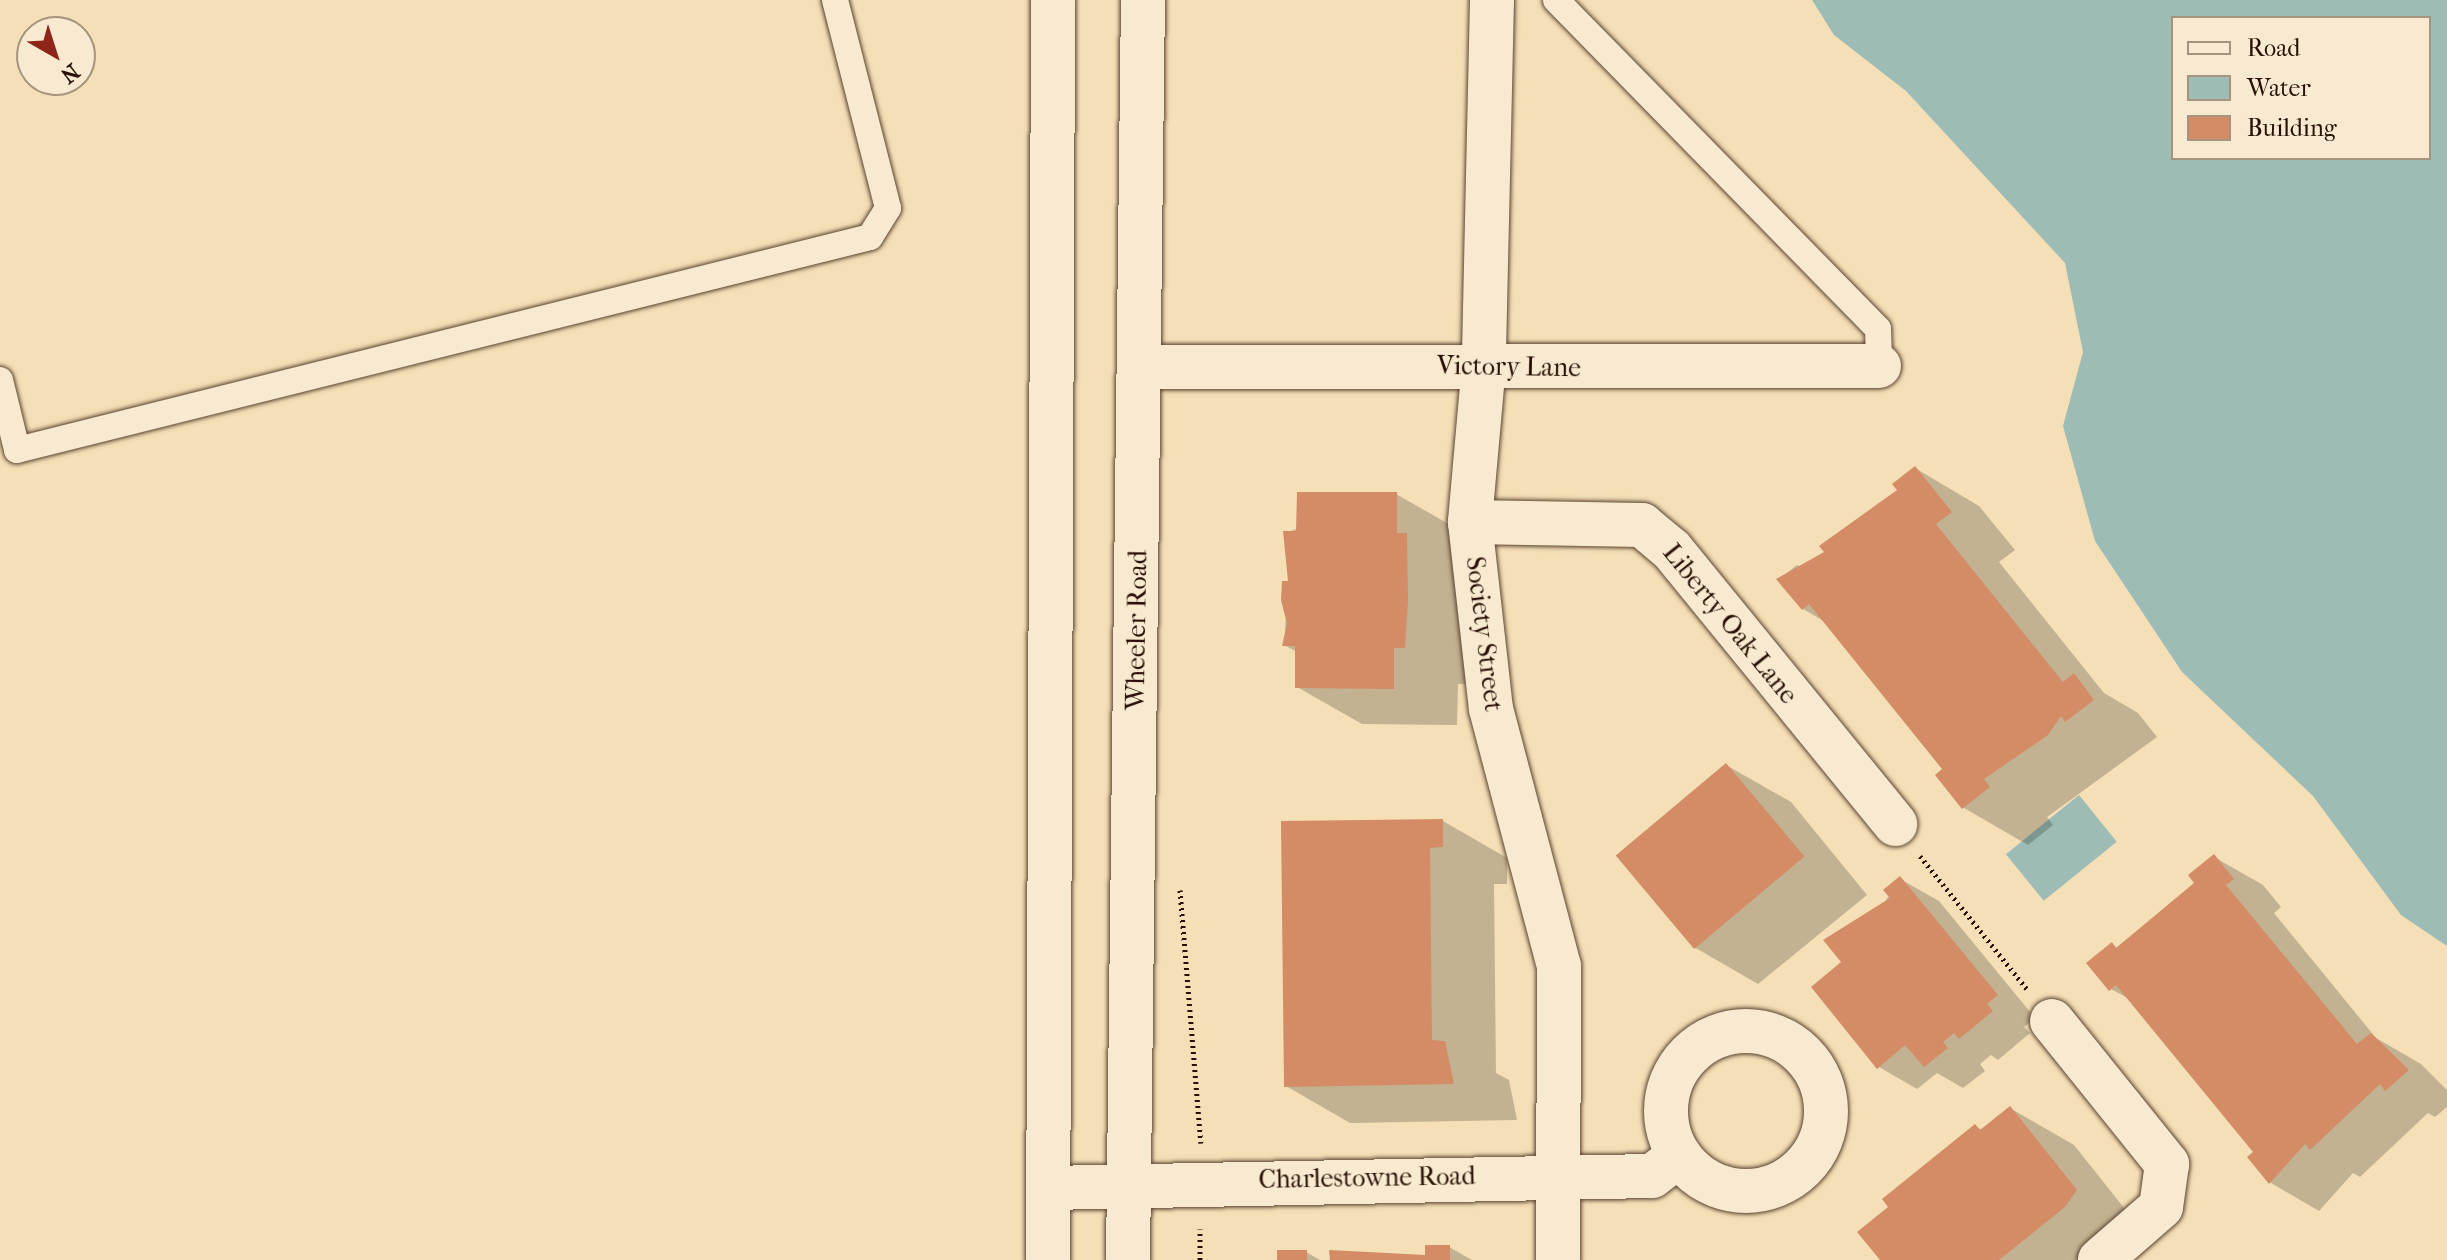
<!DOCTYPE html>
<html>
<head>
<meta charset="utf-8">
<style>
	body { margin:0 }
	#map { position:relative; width:2447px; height:1260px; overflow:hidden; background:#f4dfb6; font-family:"IM FELL French Canon",serif }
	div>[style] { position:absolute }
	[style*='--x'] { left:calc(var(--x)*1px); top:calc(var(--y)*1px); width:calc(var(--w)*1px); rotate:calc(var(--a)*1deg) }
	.water>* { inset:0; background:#9dbcb5; transform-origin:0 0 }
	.shadow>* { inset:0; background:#0003 }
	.building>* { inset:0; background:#d38c65; transform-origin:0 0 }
	.path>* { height:5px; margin-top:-2.5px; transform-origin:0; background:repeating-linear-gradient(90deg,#281005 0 2px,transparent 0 6px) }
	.roads { filter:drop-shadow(0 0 2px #5b4431) drop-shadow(0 0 2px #5b4431) }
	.lane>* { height:26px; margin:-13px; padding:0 13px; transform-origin:13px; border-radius:13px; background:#f8ead0 }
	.street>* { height:44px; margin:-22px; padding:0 22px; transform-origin:22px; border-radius:22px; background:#f8ead0 }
	.street>.ring { margin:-22px; padding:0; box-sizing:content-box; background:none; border:44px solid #f8ead0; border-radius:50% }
	.secondary>* { height:44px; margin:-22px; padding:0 22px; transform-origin:22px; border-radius:22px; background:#f8ead0 }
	span { translate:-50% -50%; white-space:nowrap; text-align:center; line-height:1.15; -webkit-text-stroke:6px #f8ead0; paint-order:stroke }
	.street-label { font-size:26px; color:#281005 }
	.legend { position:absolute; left:2171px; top:16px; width:260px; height:144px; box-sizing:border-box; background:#f8ead0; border:2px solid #a5937f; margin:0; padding:10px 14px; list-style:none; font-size:24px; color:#281005 }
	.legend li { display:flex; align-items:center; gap:16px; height:40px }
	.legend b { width:40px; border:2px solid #a5937f }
	.north { position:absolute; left:16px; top:16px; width:80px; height:80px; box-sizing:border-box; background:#f8ead0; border:2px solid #a5937f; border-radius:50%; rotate:141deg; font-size:22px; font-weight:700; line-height:32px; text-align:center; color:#281005 }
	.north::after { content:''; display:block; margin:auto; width:28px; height:36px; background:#8f2418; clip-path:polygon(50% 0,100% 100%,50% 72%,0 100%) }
</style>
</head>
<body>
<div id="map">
	<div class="water">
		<i style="clip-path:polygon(evenodd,1812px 0,2447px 0,2447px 946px,2401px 915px,2313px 796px,2182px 672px,2095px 541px,2063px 426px,2083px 352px,2065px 263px,1906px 91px,1834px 35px,1812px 0,2173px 18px,2429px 18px,2429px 158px,2173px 158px,2173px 18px)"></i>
		<i style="left:2079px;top:795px;width:60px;height:94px;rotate:51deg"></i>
	</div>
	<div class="shadow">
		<i style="clip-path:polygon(1915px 468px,1979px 506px,2015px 550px,1999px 562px,2104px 693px,2138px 713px,2157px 737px,2047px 817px,2053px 825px,2028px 845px,1964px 808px,1938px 775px,1944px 770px,1827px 623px,1803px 609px,1779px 579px,1797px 565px,1805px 570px,1900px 491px)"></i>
		<i style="clip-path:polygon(1396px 494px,1461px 531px,1469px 684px,1458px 684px,1457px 725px,1362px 724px,1297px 687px,1297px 652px,1284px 645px,1290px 558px,1285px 533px)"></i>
		<i style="clip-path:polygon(1726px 765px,1791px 802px,1867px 895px,1758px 984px,1694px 947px)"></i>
		<i style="clip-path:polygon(1443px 821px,1507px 858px,1507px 884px,1494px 884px,1496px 1073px,1509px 1080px,1517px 1120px,1350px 1123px,1286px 1086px)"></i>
		<i style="clip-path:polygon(2214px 857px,2263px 885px,2281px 907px,2274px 913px,2376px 1038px,2421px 1064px,2447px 1090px,2447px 1107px,2435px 1117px,2428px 1113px,2360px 1177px,2353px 1173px,2319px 1211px,2271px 1183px,2250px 1157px,2255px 1153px,2131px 1000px,2111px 989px,2112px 945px,2118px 948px,2197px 883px)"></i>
		<i style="clip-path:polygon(1900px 879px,1939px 901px,2035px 1018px,2024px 1027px,2030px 1033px,1998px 1060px,1991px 1055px,1980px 1064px,1985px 1071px,1963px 1088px,1937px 1073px,1917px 1089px,1879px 1067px,1844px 963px)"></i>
		<i style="clip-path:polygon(2010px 1108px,2074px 1145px,2140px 1228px,2101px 1260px,1883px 1260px,1891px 1207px,1975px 1126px,1982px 1130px)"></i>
		<i style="clip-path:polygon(1449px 1247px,1472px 1260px,1332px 1260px,1427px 1258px)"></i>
		<i style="clip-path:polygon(1306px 1252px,1320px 1260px,1279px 1260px)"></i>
	</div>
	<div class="building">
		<i style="clip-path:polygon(1915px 466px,1952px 512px,1936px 524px,2063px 682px,2074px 673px,2094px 700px,2065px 722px,2061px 716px,2048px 735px,1984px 779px,1990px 787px,1962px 809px,1935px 775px,1942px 769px,1809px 604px,1802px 610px,1776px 579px,1824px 552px,1819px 546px,1897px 490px,1892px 484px)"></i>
		<i style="clip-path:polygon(1297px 492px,1397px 492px,1397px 533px,1407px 533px,1408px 601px,1405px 648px,1394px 648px,1394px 689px,1295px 688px,1295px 646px,1282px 646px,1287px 624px,1281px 600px,1282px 581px,1288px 581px,1283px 531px,1296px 531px)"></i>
		<i style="left:1726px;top:763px;width:122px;height:144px;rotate:50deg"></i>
		<i style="clip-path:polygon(1443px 819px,1443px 847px,1430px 848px,1432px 1040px,1445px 1041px,1454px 1084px,1284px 1087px,1281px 821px)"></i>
		<i style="clip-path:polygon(2214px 854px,2234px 879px,2226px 885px,2357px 1044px,2371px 1033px,2409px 1070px,2385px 1091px,2380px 1084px,2310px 1150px,2305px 1144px,2269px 1184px,2247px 1157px,2253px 1152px,2116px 985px,2109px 991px,2086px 963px,2112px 942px,2116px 948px,2194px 883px,2188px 875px)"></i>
		<i style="clip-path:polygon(1900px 876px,1998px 995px,1987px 1004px,1993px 1011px,1959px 1039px,1954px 1033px,1943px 1042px,1948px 1048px,1924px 1067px,1905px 1045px,1877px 1069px,1811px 987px,1841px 962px,1823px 940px,1890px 898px,1883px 890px)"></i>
		<i style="clip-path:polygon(2010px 1106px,2077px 1190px,2065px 1207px,1999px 1260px,1880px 1260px,1857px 1232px,1888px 1207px,1882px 1199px,1975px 1124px,1980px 1130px)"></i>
		<i style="clip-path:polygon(1425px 1245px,1450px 1245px,1450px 1260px,1330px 1260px,1329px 1250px,1425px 1255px)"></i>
		<i style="left:1307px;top:1250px;width:10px;height:30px;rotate:90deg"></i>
	</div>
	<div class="path">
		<i style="--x:1920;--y:856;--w:171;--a:51.2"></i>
		<i style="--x:1180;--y:890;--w:254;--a:85.3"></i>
		<i style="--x:1200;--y:1260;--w:31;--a:-90"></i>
	</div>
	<div class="roads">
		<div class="lane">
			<i style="--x:1556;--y:0;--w:460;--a:45.6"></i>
			<i style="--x:1878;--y:329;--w:37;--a:88"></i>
			<i style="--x:0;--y:380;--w:72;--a:76.3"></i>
			<i style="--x:17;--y:450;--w:879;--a:-14.02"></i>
			<i style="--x:870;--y:237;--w:34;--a:-58"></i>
			<i style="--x:888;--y:208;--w:215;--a:-104.3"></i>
		</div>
		<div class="street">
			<i style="--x:1492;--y:0;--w:364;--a:91.3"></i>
			<i style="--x:1484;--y:364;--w:159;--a:95.1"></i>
			<i style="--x:1470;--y:522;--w:188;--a:83.6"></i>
			<i style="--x:1491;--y:709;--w:266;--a:75.2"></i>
			<i style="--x:1559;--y:966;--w:294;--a:90.2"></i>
			<i style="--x:1139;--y:367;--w:740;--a:-0.08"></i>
			<i style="--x:1470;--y:522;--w:172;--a:1"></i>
			<i style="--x:1642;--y:525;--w:38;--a:40"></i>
			<i style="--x:1671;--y:549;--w:355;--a:50.8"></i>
			<i style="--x:2052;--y:1021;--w:184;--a:51.2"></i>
			<i style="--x:2167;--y:1164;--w:43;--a:97.9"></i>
			<i style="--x:2161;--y:1207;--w:81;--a:139"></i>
			<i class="ring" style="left:1666px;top:1031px;width:116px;height:116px"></i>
			<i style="--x:1048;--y:1188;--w:604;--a:-1.14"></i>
			<i style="--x:1652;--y:1176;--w:34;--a:-37"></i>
		</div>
		<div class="secondary">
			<i style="--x:1048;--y:1260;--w:1260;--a:-89.77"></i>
			<i style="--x:1128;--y:1260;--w:1260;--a:-89.32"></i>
		</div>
	</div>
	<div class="street-label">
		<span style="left:1509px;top:367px;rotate:1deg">Victory Lane</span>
		<span style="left:1730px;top:624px;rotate:51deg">Liberty Oak Lane</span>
		<span style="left:1137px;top:630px;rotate:-89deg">Wheeler Road</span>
		<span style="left:1484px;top:634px;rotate:83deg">Society Street</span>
		<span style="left:1367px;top:1178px;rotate:-1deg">Charlestowne Road</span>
	</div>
	<ul class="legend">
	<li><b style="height:10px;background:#f8ead0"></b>Road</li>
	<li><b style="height:22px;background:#9dbcb5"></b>Water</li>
	<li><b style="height:22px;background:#d38c65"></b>Building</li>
	</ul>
	<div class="north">N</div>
</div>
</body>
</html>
